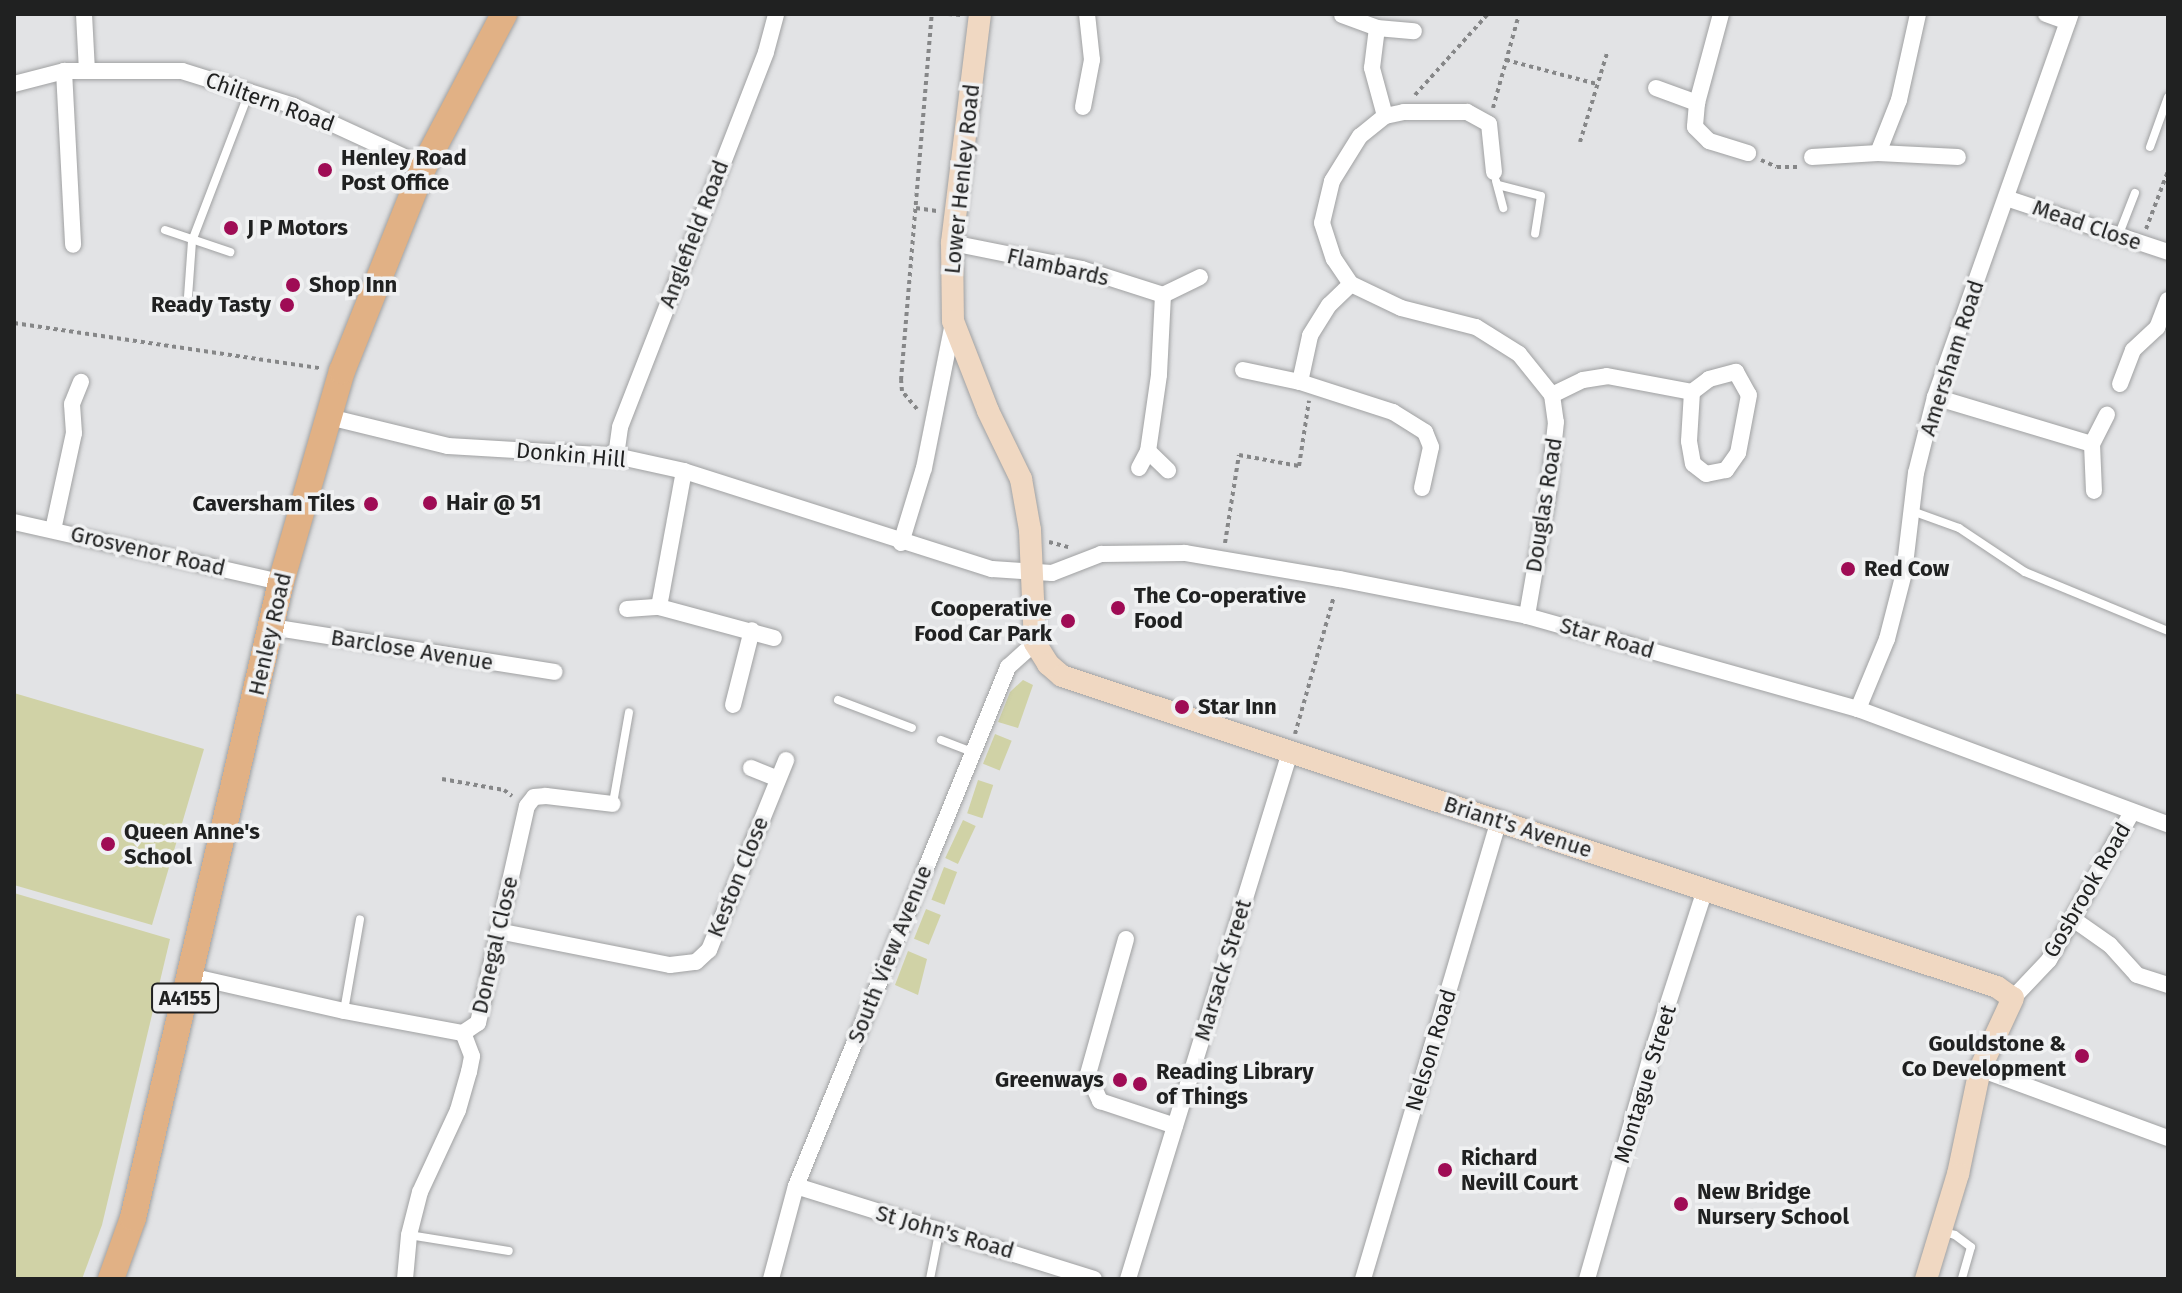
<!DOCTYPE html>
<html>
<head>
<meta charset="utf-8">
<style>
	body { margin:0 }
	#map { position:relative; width:2182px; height:1293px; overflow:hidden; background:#e2e3e5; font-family:"Fira Sans",sans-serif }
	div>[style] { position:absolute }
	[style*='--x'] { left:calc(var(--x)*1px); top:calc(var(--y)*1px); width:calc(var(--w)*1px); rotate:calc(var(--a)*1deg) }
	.green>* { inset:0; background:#d0d2a6; transform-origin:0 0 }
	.path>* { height:4px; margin-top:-2px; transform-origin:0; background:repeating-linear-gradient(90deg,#868788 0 4px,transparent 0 8px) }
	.roads { filter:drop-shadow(0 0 2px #a0a1a2) drop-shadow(0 0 2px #a0a1a2) }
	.lane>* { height:8px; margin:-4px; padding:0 4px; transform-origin:4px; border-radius:4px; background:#fff }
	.street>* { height:16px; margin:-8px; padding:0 8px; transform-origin:8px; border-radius:8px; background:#fff }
	.secondary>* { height:22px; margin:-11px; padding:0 11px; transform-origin:11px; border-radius:11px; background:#f0d8c2 }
	.primary>* { height:26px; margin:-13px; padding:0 13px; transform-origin:13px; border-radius:13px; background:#e1b185 }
	.dots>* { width:22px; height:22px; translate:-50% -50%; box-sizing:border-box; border:4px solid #f0f1f2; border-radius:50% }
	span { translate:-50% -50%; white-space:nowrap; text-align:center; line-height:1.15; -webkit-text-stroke:7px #f0f1f2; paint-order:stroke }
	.shield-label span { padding:2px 6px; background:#f0f1f2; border:2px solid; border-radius:6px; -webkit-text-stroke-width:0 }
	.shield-label { font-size:20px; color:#202121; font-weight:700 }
	.street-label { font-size:22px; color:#202121 }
	.poi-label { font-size:22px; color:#202121; font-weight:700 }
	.left { translate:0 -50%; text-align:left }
	.right { translate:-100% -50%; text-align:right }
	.frame { position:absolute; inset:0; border:16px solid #202121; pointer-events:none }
</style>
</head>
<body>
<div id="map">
	<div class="green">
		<i style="clip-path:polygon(1023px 680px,1033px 685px,1018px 728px,998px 722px,1010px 692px)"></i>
		<i style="clip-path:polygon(14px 693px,204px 749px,152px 925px,14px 885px)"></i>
		<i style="left:995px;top:734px;width:18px;height:32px;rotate:22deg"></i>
		<i style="left:978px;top:780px;width:16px;height:35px;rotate:18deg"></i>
		<i style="left:963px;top:820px;width:14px;height:42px;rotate:25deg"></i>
		<i style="left:944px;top:867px;width:14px;height:35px;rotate:21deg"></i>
		<i style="clip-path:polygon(14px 893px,170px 939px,102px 1225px,82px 1279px,14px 1279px)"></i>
		<i style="left:926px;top:909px;width:16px;height:32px;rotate:22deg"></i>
		<i style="clip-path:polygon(908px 951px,927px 959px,918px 995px,895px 985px)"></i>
	</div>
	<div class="path">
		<i style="--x:948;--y:14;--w:13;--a:4"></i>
		<i style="--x:1506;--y:60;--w:94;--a:14.8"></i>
		<i style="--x:1415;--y:95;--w:109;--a:-48"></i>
		<i style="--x:1493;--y:108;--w:98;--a:-74.5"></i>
		<i style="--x:1580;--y:142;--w:93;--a:-73.1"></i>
		<i style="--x:1761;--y:160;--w:17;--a:24"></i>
		<i style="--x:1777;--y:167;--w:21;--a:0"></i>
		<i style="--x:916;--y:208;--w:21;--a:8"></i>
		<i style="--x:2146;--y:229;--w:62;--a:-69.2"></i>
		<i style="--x:14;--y:323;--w:309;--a:8.4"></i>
		<i style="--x:917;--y:409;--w:23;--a:-130"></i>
		<i style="--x:902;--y:391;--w:11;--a:-95"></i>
		<i style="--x:901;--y:380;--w:367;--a:-85.2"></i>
		<i style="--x:1049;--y:542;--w:20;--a:15"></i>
		<i style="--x:1225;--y:543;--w:89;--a:-81"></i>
		<i style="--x:1239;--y:455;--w:61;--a:10.4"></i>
		<i style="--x:1299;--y:466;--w:66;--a:-81.3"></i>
		<i style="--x:1295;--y:734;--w:143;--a:-74.2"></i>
		<i style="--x:442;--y:779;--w:63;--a:10.1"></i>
		<i style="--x:504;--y:790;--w:10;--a:37"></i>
	</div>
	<div class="roads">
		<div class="lane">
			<i style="--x:2150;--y:147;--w:53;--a:-70.2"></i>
			<i style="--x:1496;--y:181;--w:28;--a:75"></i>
			<i style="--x:1498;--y:185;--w:44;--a:14.3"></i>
			<i style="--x:1541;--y:196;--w:38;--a:99"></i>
			<i style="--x:165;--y:230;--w:69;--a:18.7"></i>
			<i style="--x:2119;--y:234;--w:44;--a:-68.7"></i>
			<i style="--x:188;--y:297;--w:56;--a:-85.9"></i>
			<i style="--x:192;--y:241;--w:162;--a:-69"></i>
			<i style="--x:1912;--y:511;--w:50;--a:19.9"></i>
			<i style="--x:1959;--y:528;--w:79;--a:33.7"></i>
			<i style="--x:2025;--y:572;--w:155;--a:22.4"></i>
			<i style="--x:838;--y:700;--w:79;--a:20.7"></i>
			<i style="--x:941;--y:740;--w:34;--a:21"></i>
			<i style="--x:613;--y:803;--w:92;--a:-80"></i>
			<i style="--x:344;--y:1011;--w:93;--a:-80.1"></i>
			<i style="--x:1944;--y:1232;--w:11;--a:15"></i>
			<i style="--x:1955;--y:1235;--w:20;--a:37"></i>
			<i style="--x:1971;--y:1247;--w:33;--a:106"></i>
			<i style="--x:409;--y:1235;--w:101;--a:9.1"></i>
			<i style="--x:930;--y:1279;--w:47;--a:-78.9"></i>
		</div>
		<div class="street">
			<i style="--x:84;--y:14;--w:57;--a:87"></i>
			<i style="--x:2046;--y:14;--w:23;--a:20"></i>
			<i style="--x:1342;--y:15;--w:37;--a:20"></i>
			<i style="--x:64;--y:71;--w:174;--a:87"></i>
			<i style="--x:14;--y:84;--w:52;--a:-14.6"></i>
			<i style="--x:64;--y:71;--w:118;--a:0"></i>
			<i style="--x:182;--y:71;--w:117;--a:17.4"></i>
			<i style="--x:294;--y:106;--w:143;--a:24.8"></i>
			<i style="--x:1656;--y:88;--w:44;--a:20.1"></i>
			<i style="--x:1697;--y:103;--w:92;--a:-74.9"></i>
			<i style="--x:1697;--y:103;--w:24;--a:95"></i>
			<i style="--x:1695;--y:127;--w:20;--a:45"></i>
			<i style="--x:1709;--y:141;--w:41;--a:17.1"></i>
			<i style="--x:1083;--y:107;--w:48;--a:-79.2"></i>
			<i style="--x:1092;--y:60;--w:46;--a:-96.2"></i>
			<i style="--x:1385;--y:116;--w:50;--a:-105.2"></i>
			<i style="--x:1372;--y:68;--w:40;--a:-82.9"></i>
			<i style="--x:1377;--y:28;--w:37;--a:5"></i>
			<i style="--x:1878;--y:153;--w:80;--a:2.9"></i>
			<i style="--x:1812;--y:157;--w:66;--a:-3.5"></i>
			<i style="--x:1878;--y:153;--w:57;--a:-68.4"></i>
			<i style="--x:1899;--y:100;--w:88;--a:-77.5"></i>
			<i style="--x:1494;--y:172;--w:48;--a:-95.9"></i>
			<i style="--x:1489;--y:124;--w:25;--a:-151"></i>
			<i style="--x:1467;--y:112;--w:63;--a:180"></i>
			<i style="--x:1404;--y:112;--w:19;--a:168"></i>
			<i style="--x:1385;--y:116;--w:32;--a:141"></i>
			<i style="--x:1360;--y:136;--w:53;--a:121.9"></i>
			<i style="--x:1332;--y:181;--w:43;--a:103.4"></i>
			<i style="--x:1322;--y:223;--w:38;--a:72"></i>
			<i style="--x:1334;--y:259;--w:30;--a:56"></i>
			<i style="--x:1351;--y:284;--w:55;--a:25.6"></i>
			<i style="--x:1401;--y:308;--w:77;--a:14.2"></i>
			<i style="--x:1476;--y:327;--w:51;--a:32.1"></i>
			<i style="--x:1519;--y:354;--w:53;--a:51.2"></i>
			<i style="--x:1552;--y:395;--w:27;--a:82"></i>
			<i style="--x:1556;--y:422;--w:66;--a:96.1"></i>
			<i style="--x:1549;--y:488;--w:130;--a:99.8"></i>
			<i style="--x:2006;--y:198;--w:171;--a:18.4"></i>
			<i style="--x:952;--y:243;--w:133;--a:11.3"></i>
			<i style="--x:1082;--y:269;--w:85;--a:17.8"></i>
			<i style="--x:1163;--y:295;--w:80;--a:92.9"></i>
			<i style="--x:1159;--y:375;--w:77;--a:98.2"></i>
			<i style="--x:1148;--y:451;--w:28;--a:44"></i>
			<i style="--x:1351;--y:284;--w:30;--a:136"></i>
			<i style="--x:1329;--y:305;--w:36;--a:122"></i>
			<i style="--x:1310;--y:336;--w:47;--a:102.3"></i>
			<i style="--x:1300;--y:382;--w:98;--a:17.9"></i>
			<i style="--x:1393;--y:412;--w:38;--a:32"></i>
			<i style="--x:1425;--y:432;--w:16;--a:68"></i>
			<i style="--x:1431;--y:447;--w:42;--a:102.4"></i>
			<i style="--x:1163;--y:295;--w:41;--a:-25.9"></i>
			<i style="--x:1243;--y:370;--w:58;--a:11.9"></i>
			<i style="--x:2120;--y:384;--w:36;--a:-69"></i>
			<i style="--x:2133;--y:350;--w:33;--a:-43"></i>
			<i style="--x:2157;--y:328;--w:30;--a:-69"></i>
			<i style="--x:1552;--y:395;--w:34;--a:-26"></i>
			<i style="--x:1583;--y:380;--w:24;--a:-9"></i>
			<i style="--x:1607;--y:376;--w:86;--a:10.7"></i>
			<i style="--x:1692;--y:392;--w:21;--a:-37"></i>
			<i style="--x:1709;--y:379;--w:28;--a:-15"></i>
			<i style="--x:1736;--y:372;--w:26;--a:61"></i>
			<i style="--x:1749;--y:395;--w:59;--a:100.7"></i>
			<i style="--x:1738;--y:453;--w:21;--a:125"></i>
			<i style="--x:1726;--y:470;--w:20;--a:169"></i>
			<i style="--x:1706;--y:474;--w:16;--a:-142"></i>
			<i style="--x:1693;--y:464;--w:23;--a:-100"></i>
			<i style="--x:1689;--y:441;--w:49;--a:-86.5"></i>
			<i style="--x:1935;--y:397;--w:164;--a:16.7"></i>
			<i style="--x:2092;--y:444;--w:47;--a:87.6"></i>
			<i style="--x:329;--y:417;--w:122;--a:13.7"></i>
			<i style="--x:448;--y:446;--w:168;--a:3.4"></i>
			<i style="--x:616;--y:456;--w:70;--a:12.4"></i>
			<i style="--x:684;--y:471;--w:323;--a:17.7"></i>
			<i style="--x:992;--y:569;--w:60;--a:3.8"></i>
			<i style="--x:1052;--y:573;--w:53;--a:-21.2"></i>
			<i style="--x:1101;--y:554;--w:84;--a:-0.7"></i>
			<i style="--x:1185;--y:553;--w:156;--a:9.6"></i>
			<i style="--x:1339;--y:579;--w:192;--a:11.1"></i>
			<i style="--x:1527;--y:616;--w:344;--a:15.7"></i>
			<i style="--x:1858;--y:709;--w:331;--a:20.4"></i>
			<i style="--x:2092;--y:444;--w:33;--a:-63"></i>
			<i style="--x:616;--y:456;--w:29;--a:-82"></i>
			<i style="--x:620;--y:427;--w:402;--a:-68.7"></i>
			<i style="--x:766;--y:52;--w:39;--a:-75"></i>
			<i style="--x:1139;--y:468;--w:19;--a:-62"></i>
			<i style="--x:14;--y:522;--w:274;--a:12.7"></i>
			<i style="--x:53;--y:530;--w:99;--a:-77.8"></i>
			<i style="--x:74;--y:433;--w:29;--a:-94"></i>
			<i style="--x:72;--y:404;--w:24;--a:-68"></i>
			<i style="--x:901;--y:543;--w:78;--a:-73"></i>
			<i style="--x:924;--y:468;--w:148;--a:-78.7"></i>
			<i style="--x:659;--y:607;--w:119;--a:15.1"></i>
			<i style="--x:627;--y:609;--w:32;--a:-4"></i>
			<i style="--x:659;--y:607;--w:138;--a:-79.6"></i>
			<i style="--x:271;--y:627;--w:287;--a:9"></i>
			<i style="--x:733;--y:705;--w:77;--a:-75.8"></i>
			<i style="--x:1858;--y:709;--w:76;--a:-67.5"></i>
			<i style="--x:1887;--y:639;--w:68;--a:-75.6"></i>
			<i style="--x:1904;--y:573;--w:101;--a:-83.2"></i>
			<i style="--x:1916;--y:473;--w:78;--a:-76"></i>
			<i style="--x:1935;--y:397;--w:406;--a:-70.5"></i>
			<i style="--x:751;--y:768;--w:29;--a:22"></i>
			<i style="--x:2073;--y:919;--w:45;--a:35.1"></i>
			<i style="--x:2110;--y:945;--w:40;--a:48"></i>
			<i style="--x:2137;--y:975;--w:33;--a:18"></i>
			<i style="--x:498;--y:931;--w:175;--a:11.2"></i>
			<i style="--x:670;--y:965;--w:26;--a:-7"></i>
			<i style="--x:696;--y:962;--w:18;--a:-43"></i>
			<i style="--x:709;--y:950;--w:205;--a:-67.9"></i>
			<i style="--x:1126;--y:939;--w:140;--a:105.7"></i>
			<i style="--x:1088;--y:1074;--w:30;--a:66"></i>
			<i style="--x:1100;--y:1101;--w:79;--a:18.4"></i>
			<i style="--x:190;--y:976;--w:158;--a:12.8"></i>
			<i style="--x:344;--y:1011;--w:121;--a:10.5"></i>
			<i style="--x:463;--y:1033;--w:18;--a:-34"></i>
			<i style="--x:478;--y:1023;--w:222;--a:-77.3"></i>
			<i style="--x:527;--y:806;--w:11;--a:-52"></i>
			<i style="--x:534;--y:797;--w:12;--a:-5"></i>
			<i style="--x:546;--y:796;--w:67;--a:6.8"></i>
			<i style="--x:2013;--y:998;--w:52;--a:-46.5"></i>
			<i style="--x:2049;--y:960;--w:170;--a:-60.7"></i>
			<i style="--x:1980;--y:1069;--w:200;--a:20.2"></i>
			<i style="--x:796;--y:1186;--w:312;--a:17.3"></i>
			<i style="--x:405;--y:1279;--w:44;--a:-84.8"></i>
			<i style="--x:409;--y:1235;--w:44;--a:-75.7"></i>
			<i style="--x:420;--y:1192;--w:90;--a:-65.1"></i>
			<i style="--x:458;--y:1110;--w:40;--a:-74"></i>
			<i style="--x:469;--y:1072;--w:16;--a:-79"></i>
			<i style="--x:472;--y:1056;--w:25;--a:-111"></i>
			<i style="--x:771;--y:1279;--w:96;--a:-75"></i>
			<i style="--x:796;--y:1186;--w:561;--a:-67.78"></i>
			<i style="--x:1008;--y:667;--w:36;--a:-42"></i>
			<i style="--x:1128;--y:1279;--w:551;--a:-72.91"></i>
			<i style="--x:1363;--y:1279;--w:478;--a:-73.5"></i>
			<i style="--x:1587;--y:1279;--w:229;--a:-74"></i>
			<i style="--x:1650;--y:1059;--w:178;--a:-72"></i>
		</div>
		<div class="secondary">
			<i style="--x:980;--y:14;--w:231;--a:97"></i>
			<i style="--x:952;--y:243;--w:78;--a:89.3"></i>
			<i style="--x:953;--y:321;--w:97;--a:68.7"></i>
			<i style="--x:988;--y:411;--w:76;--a:64.1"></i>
			<i style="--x:1021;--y:479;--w:52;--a:80"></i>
			<i style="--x:1030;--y:530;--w:113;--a:87.5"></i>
			<i style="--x:1035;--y:643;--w:25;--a:58"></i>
			<i style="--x:1048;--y:664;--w:18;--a:41"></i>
			<i style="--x:1062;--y:676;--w:985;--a:18.4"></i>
			<i style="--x:1997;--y:987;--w:19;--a:35"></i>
			<i style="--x:2013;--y:998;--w:78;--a:114.9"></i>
			<i style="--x:1980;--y:1069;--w:107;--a:101.8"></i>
			<i style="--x:1958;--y:1174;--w:110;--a:106.9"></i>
		</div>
		<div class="primary">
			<i style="--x:111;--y:1279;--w:65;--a:-70.2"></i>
			<i style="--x:133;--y:1218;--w:653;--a:-76.9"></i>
			<i style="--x:281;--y:582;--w:220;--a:-73.9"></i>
			<i style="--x:342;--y:371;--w:221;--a:-68.2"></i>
			<i style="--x:424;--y:166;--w:172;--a:-62.2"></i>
		</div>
	</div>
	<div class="dots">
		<i style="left:325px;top:170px;background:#9f0c55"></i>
		<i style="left:231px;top:228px;background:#9f0c55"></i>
		<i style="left:293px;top:285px;background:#9f0c55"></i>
		<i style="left:287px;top:305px;background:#9f0c55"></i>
		<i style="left:430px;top:503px;background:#9f0c55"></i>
		<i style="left:371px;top:504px;background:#9f0c55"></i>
		<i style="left:1848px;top:569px;background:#9f0c55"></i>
		<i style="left:1118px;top:608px;background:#9f0c55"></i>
		<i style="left:1068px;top:621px;background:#9f0c55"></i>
		<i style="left:1182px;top:707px;background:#9f0c55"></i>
		<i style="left:108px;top:844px;background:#9f0c55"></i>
		<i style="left:2082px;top:1056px;background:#9f0c55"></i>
		<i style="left:1120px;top:1080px;background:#9f0c55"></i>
		<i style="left:1140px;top:1084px;background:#9f0c55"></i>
		<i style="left:1445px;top:1170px;background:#9f0c55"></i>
		<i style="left:1681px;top:1204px;background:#9f0c55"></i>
	</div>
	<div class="shield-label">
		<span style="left:185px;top:998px">A4155</span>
	</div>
	<div class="street-label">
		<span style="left:270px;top:102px;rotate:20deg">Chiltern Road</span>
		<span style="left:962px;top:179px;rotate:-84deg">Lower Henley Road</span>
		<span style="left:2087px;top:225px;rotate:19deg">Mead Close</span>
		<span style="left:694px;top:234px;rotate:-69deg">Anglefield Road</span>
		<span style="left:1058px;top:267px;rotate:13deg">Flambards</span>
		<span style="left:1952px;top:358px;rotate:-72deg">Amersham Road</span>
		<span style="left:571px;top:455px;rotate:5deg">Donkin Hill</span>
		<span style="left:1544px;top:505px;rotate:-81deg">Douglas Road</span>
		<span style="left:148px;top:551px;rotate:13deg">Grosvenor Road</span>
		<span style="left:270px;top:634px;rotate:-77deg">Henley Road</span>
		<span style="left:1607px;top:638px;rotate:16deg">Star Road</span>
		<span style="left:412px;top:650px;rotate:9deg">Barclose Avenue</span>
		<span style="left:1518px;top:827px;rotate:18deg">Briant's Avenue</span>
		<span style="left:738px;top:877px;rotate:-68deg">Keston Close</span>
		<span style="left:2087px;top:890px;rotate:-60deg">Gosbrook Road</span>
		<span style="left:495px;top:945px;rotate:-77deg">Donegal Close</span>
		<span style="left:890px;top:954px;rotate:-68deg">South View Avenue</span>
		<span style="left:1223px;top:970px;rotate:-73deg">Marsack Street</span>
		<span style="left:1431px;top:1050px;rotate:-73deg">Nelson Road</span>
		<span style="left:1645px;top:1084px;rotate:-73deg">Montague Street</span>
		<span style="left:945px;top:1232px;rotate:16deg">St John's Road</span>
	</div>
	<div class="poi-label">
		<span class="left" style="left:341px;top:170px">Henley Road<br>Post Office</span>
		<span class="left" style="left:247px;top:228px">J P Motors</span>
		<span class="left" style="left:309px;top:285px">Shop Inn</span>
		<span class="right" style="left:271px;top:305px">Ready Tasty</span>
		<span class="left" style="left:446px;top:503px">Hair @ 51</span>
		<span class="right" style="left:355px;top:504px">Caversham Tiles</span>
		<span class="left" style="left:1864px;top:569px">Red Cow</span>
		<span class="left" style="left:1134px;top:608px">The Co-operative<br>Food</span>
		<span class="right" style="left:1052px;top:621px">Cooperative<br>Food Car Park</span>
		<span class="left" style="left:1198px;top:707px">Star Inn</span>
		<span class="left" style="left:124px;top:844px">Queen Anne's<br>School</span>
		<span class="right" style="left:2066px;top:1056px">Gouldstone &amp;<br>Co Development</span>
		<span class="left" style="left:1156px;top:1084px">Reading Library<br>of Things</span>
		<span class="right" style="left:1104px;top:1080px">Greenways</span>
		<span class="left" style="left:1461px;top:1170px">Richard<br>Nevill Court</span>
		<span class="left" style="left:1697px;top:1204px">New Bridge<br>Nursery School</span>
	</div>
	<div class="frame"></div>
</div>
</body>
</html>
